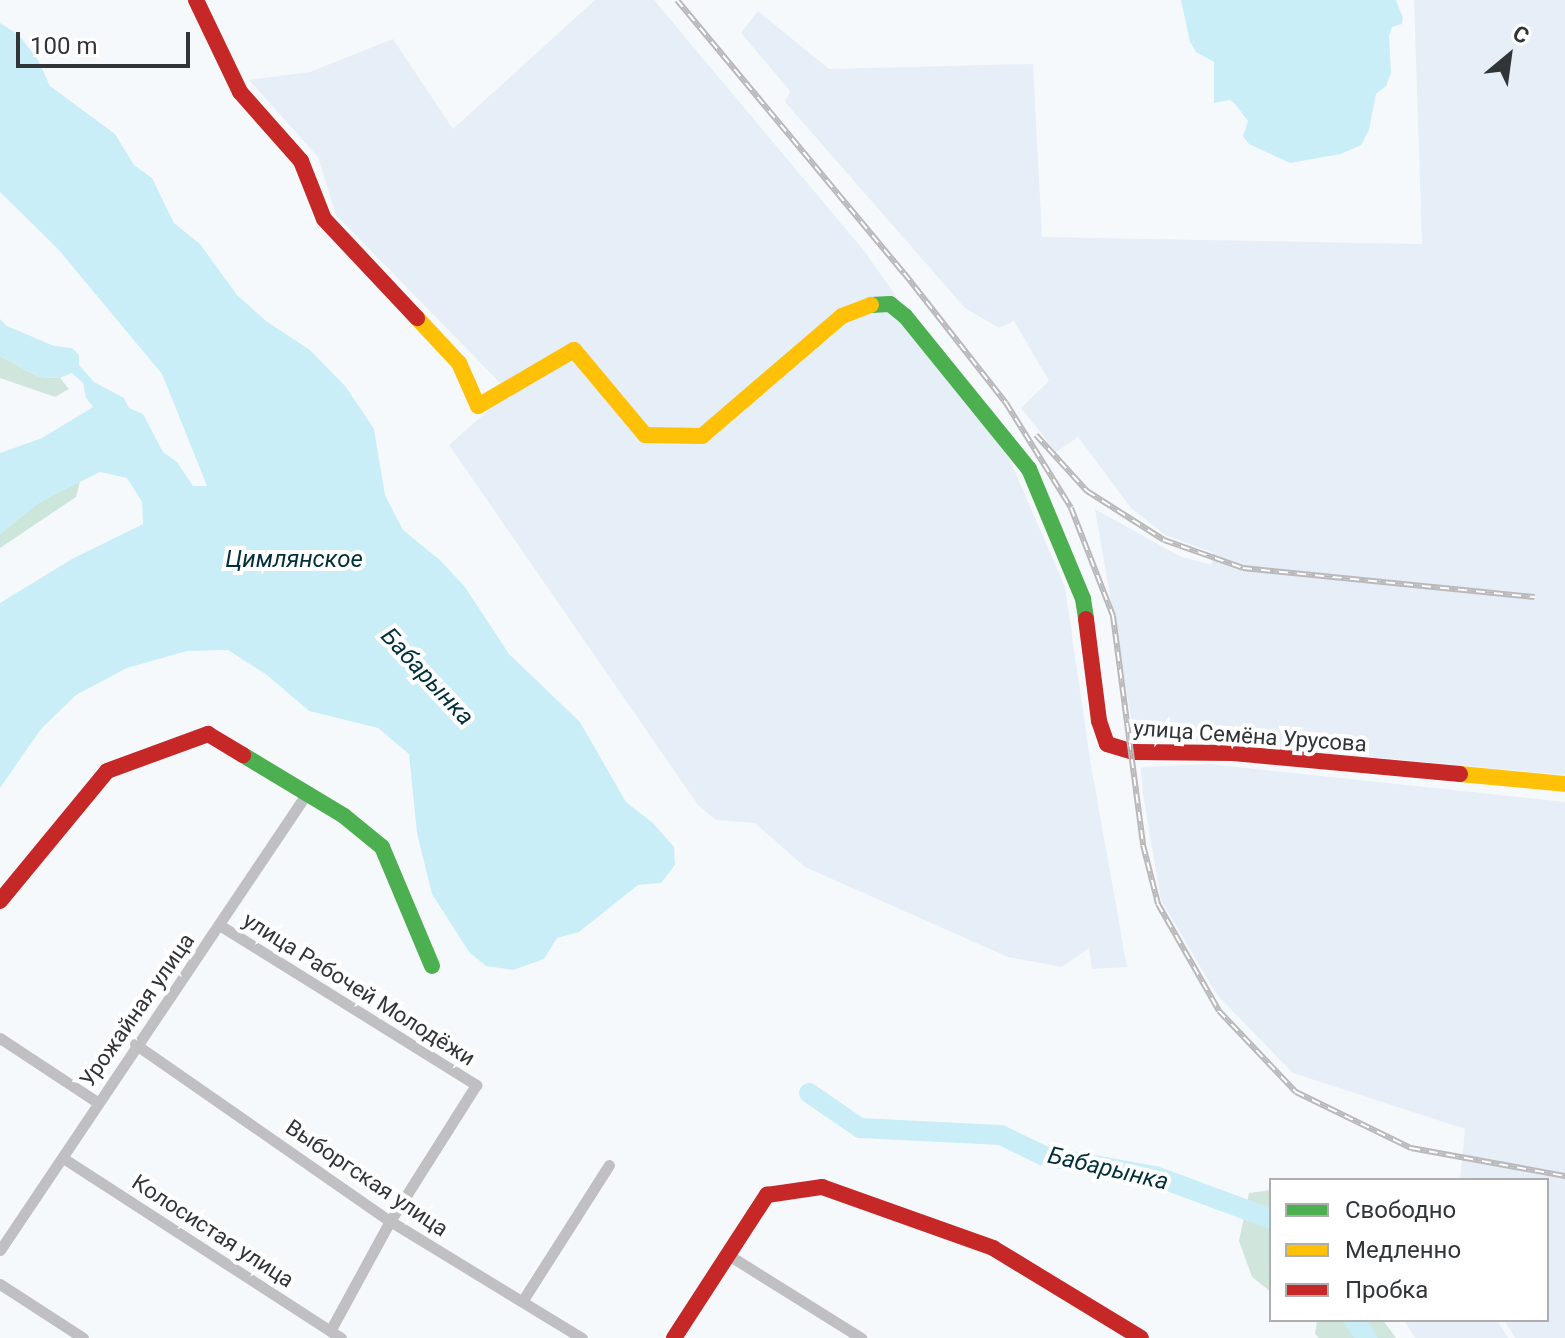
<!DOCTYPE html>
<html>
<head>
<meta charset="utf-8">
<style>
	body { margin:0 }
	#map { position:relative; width:1565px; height:1338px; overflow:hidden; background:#f6f9fc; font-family:Roboto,sans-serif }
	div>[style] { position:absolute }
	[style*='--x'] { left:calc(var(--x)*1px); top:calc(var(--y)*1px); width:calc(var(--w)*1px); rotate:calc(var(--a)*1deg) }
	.built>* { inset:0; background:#e6eef7 }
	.green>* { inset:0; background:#d0e6dd }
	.forest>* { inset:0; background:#cce6db }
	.water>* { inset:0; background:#caeef8 }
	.river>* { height:20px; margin:-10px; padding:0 10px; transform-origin:10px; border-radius:10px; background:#caeef8 }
	.street>* { height:11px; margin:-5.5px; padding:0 5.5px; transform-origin:5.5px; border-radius:5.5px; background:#c0bfc1 }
	.fast>* { height:16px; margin:-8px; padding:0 8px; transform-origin:8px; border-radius:8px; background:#4caf50 }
	.slow>* { height:16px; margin:-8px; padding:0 8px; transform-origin:8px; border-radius:8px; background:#ffc107 }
	.jam>* { height:16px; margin:-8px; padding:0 8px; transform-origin:8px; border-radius:8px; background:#c62828 }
	.rail>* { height:6px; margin-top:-3px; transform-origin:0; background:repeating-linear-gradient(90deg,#fff 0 9px,#b9b9bb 0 18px); box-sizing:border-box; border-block:2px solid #b9b9bb }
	span { translate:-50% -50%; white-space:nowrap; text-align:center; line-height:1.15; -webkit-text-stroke:8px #fff; paint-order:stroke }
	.street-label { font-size:22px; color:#323538 }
	.water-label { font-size:24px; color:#01303b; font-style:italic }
	.legend { position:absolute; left:1269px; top:1178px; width:280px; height:144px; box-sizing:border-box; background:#fff; border:2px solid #adaeaf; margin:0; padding:10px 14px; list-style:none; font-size:24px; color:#323538 }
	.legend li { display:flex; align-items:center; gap:16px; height:40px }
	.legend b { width:40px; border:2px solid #adaeaf }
	.north { position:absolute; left:1469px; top:16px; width:80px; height:80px; -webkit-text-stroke:6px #fff; paint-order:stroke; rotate:29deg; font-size:22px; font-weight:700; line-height:32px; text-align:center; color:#323538 }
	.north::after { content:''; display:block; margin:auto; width:28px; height:36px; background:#323538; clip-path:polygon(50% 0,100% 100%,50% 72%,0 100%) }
	.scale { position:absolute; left:16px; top:32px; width:174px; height:36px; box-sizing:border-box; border:4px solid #323538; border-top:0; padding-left:10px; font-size:24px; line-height:28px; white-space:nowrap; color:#323538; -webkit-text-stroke:6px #fff; paint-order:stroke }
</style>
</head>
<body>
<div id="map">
	<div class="built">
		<i style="clip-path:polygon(595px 0,654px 0,865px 252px,1009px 458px,1065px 587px,1090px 760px,1127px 967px,1092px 969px,1089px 948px,1062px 967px,1008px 957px,805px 867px,755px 823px,716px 820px,698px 805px,449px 445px,509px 392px,336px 215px,318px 157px,249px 80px,310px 72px,393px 39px,453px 129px)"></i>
		<i style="clip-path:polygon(1414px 0,1565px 0,1565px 775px,1134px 735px,1095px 509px,1179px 556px,1211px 565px,1214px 553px,1165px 535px,1131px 508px,1078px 437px,1056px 452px,1021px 408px,1049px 381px,1014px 321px,999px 328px,965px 308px,785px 102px,790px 91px,741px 33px,758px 11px,829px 69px,1033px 64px,1042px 237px,1422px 244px)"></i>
		<i style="clip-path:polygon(1210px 764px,1565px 802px,1565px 1338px,1515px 1338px,1504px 1320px,1547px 1320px,1547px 1180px,1460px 1180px,1465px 1129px,1293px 1073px,1217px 995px,1161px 900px,1143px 794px,1141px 767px)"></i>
		<i style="clip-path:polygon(1404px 1320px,1497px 1320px,1508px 1338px,1415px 1338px)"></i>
	</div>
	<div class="green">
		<i style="clip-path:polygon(0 356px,39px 377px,60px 378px,69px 389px,55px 397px,0 378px)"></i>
		<i style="clip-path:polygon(1271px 1190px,1271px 1292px,1252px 1277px,1239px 1241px,1249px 1193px)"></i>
		<i style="clip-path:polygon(1317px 1320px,1383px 1320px,1396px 1338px,1319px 1338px,1315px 1334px)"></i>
	</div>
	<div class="forest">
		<i style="clip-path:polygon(80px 481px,76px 497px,0 548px,0 534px,38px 503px)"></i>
	</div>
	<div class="water">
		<i style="clip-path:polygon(1181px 0,1396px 0,1403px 18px,1402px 24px,1392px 27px,1389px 36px,1391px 73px,1386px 86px,1376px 94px,1369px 130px,1361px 145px,1341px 154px,1290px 163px,1249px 144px,1243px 136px,1248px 121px,1235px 104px,1230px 100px,1214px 103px,1214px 62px,1196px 52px,1190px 42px)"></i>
		<i style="clip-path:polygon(0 23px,19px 35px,38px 60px,50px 86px,115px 134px,134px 165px,152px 178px,174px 223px,200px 244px,237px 295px,266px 321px,310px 350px,346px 387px,374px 429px,385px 495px,403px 530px,441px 561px,465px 587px,509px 654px,580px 722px,626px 802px,653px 823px,674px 847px,675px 865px,661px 883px,638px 885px,579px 932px,557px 938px,544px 959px,513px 970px,486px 966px,469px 952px,432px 894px,417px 833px,409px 754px,378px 728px,309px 711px,267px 675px,228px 650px,187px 651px,127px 668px,76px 695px,41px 729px,0 788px,0 603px,72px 559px,143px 524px,142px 502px,127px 478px,100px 472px,38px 503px,0 534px,0 453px,42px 438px,93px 407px,86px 398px,83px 383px,72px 373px,60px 378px,39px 377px,0 356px,0 319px,7px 326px,54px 346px,72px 348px,79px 355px,79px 365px,94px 382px,124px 398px,129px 408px,143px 414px,163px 452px,177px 462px,193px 486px,207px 486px,162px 374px,58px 249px,0 192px)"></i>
	</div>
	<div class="river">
		<i style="--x:809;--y:1093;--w:62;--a:34.5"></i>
		<i style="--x:860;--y:1128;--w:141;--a:2.8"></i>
		<i style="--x:1001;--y:1135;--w:48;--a:26"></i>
		<i style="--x:1044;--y:1156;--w:113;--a:10.2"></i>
		<i style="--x:1155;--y:1176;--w:124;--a:20.3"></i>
		<i style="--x:1354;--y:1320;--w:22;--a:54"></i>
	</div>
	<div class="street">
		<i style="--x:221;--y:926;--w:301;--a:31.9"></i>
		<i style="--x:476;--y:1085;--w:161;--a:122.3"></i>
		<i style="--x:390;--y:1221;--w:125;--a:118.6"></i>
		<i style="--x:0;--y:1038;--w:116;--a:33.4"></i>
		<i style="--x:135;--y:1044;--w:310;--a:34.8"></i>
		<i style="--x:390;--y:1221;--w:225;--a:31.4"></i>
		<i style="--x:63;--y:1158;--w:331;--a:32.9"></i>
		<i style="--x:0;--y:1250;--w:551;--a:-56.11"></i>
		<i style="--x:730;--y:1256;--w:155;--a:32"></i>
		<i style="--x:0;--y:1284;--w:99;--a:33"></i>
		<i style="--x:523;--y:1300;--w:160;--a:-57.5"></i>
	</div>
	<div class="fast">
		<i style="--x:871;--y:305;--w:19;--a:-3"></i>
		<i style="--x:890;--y:304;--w:19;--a:39"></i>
		<i style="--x:905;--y:316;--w:197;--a:51"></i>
		<i style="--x:1029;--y:469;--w:141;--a:67.4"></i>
		<i style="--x:1083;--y:599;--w:20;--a:81"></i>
		<i style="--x:243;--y:755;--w:118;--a:31.1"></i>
		<i style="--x:344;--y:816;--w:49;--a:39.2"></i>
		<i style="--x:382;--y:847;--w:129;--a:67.2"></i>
	</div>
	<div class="slow">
		<i style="--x:417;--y:318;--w:62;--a:47"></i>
		<i style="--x:459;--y:363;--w:47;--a:66.2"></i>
		<i style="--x:478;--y:406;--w:111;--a:-30.3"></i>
		<i style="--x:574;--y:350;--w:111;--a:50.1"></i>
		<i style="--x:645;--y:435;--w:57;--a:1"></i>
		<i style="--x:702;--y:436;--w:184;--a:-40.6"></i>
		<i style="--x:842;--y:316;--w:31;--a:-21"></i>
		<i style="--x:1460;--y:774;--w:105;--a:5.4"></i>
	</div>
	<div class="jam">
		<i style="--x:196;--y:0;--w:102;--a:64.4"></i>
		<i style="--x:240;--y:92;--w:92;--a:48.5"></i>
		<i style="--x:301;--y:161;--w:62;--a:68.4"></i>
		<i style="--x:324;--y:219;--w:136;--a:46.8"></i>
		<i style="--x:1086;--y:619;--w:103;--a:82.7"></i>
		<i style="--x:1099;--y:721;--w:24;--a:71"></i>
		<i style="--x:1107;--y:744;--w:27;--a:17"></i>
		<i style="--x:1133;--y:752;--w:100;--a:0.6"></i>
		<i style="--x:1233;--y:753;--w:228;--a:5.3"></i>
		<i style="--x:0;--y:901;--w:168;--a:-50.5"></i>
		<i style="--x:107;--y:771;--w:108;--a:-20.1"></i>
		<i style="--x:208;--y:734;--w:41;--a:31"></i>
		<i style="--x:674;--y:1338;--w:171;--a:-57"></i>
		<i style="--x:767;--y:1195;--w:56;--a:-8.3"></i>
		<i style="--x:822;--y:1187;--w:182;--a:19.6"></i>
		<i style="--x:993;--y:1248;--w:173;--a:31.3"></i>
	</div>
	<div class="rail">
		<i style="--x:677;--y:0;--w:355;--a:50.3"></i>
		<i style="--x:904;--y:273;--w:165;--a:51.9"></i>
		<i style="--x:1006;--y:403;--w:123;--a:58.2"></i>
		<i style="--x:1071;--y:508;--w:116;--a:68.7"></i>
		<i style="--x:1113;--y:616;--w:231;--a:82.5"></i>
		<i style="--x:1143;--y:845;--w:61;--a:75.7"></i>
		<i style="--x:1158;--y:904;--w:123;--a:60.3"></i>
		<i style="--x:1219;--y:1011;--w:112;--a:46.5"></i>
		<i style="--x:1296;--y:1092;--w:128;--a:26"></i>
		<i style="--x:1411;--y:1148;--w:157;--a:10.3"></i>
		<i style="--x:1036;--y:435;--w:76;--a:47.7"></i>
		<i style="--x:1087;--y:491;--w:91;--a:32.5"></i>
		<i style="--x:1164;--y:540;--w:84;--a:19.5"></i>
		<i style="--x:1243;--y:568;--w:293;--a:5.7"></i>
	</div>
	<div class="street-label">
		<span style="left:1250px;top:736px;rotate:4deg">улица Семёна Урусова</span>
		<span style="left:359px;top:989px;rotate:32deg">улица Рабочей Молодёжи</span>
		<span style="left:137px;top:1010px;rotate:-55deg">Урожайная улица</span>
		<span style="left:367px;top:1178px;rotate:34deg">Выборгская улица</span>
		<span style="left:213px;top:1231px;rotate:33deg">Колосистая улица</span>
	</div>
	<div class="water-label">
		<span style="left:294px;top:560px">Цимлянское</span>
		<span style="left:427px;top:677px;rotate:47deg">Бабарынка</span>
		<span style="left:1108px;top:1169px;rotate:13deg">Бабарынка</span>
	</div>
	<ul class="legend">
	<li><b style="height:10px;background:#4caf50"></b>Свободно</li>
	<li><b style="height:10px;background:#ffc107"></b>Медленно</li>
	<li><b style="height:10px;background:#c62828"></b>Пробка</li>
	</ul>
	<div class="north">С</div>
	<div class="scale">100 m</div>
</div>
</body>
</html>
